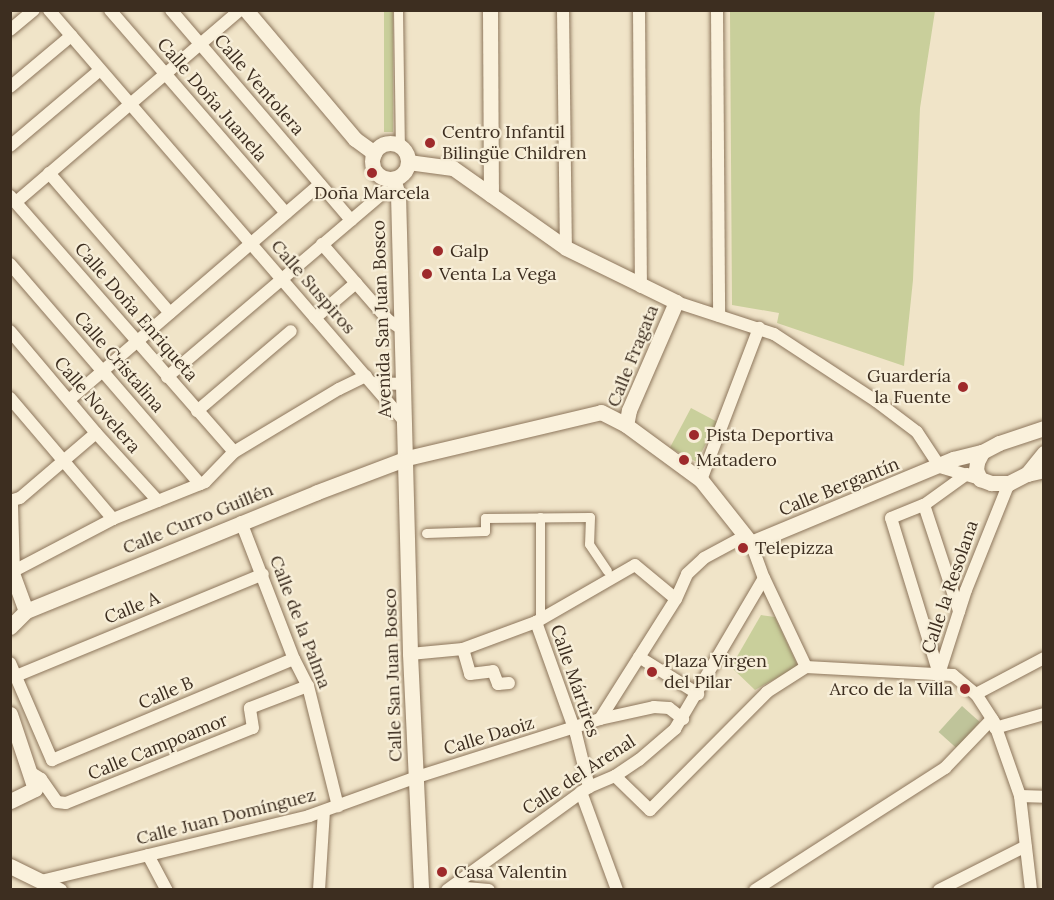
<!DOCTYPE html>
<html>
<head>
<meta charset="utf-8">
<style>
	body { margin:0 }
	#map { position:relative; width:1054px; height:900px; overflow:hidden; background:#f0e4c8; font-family:Lora,serif }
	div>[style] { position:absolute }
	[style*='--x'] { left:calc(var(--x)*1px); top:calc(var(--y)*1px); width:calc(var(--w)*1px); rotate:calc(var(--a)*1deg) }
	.green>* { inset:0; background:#c9cf9b; transform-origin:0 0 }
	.cemetery>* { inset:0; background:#bfc49a; transform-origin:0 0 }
	.roads { filter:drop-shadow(0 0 2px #8d765c) drop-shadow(0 0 2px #8d765c) }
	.pedestrian>* { height:9px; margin:-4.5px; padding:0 4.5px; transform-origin:4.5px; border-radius:4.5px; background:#faf1dc }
	.minor>* { height:12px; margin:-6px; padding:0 6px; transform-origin:6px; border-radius:6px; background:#faf1dc }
	.tertiary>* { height:15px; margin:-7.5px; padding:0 7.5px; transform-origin:7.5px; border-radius:7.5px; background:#faf1dc }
	.tertiary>.ring { margin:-7.5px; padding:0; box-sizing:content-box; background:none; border:15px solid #faf1dc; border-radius:50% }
	.dots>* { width:16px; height:16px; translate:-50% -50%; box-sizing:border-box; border:3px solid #f7eed8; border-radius:50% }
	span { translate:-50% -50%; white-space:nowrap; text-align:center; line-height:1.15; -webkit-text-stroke:4.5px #f7eed8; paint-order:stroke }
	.street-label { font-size:18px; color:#3d2e20 }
	.poi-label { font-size:18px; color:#3d2e20 }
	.left { translate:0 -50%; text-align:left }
	.right { translate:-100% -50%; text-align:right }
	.frame { position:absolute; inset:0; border:12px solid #3d2e20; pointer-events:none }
</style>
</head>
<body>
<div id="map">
	<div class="green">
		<i style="left:384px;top:11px;width:9px;height:121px"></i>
		<i style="clip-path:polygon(730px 11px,935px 11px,920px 108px,913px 280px,904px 366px,777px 323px,779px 313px,732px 305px)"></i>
		<i style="left:691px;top:408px;width:30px;height:45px;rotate:28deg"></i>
		<i style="clip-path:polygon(761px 615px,775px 617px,798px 666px,755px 690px,731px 667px)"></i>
	</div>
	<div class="cemetery">
		<i style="left:962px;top:706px;width:24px;height:35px;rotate:42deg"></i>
	</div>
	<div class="roads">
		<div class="pedestrian">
			<i style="--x:398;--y:10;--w:136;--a:89.2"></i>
			<i style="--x:426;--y:533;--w:59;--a:-1.9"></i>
			<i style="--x:485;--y:531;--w:13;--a:-90"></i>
			<i style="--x:485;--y:518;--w:105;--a:-0.5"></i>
			<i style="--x:590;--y:517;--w:27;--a:92"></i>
			<i style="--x:589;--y:544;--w:32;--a:56"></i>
			<i style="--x:540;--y:620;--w:103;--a:-90"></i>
		</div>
		<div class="minor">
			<i style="--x:49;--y:10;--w:544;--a:49.17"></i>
			<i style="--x:110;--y:10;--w:269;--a:49.1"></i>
			<i style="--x:171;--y:10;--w:277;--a:49.4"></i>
			<i style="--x:563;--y:10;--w:238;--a:89.3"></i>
			<i style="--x:639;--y:10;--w:277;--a:89.6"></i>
			<i style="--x:717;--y:10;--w:306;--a:89.6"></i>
			<i style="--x:10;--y:30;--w:31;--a:-40"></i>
			<i style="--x:10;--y:87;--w:80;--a:-39.9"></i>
			<i style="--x:10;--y:146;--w:118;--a:-40.2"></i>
			<i style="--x:49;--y:173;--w:185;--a:49.2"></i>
			<i style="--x:10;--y:196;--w:340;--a:48.8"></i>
			<i style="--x:16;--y:202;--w:295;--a:-40.6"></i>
			<i style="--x:322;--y:244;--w:101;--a:49"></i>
			<i style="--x:388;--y:320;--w:17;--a:33"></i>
			<i style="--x:10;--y:264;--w:291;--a:49.2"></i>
			<i style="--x:676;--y:302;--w:103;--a:18.1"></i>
			<i style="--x:774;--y:334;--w:122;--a:33.3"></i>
			<i style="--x:876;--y:401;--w:51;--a:37.1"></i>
			<i style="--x:917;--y:432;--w:42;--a:56.7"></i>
			<i style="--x:940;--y:467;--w:42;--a:16.7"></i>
			<i style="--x:315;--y:318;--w:54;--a:-40.5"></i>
			<i style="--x:10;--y:331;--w:133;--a:49.9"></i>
			<i style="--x:96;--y:433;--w:92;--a:47.6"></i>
			<i style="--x:167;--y:377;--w:285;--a:-40.4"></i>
			<i style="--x:384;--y:192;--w:14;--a:8"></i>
			<i style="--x:372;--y:383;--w:32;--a:2"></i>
			<i style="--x:10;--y:398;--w:159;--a:49.6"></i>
			<i style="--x:69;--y:400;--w:331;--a:-40.7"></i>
			<i style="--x:197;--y:411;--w:123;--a:-40.4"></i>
			<i style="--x:701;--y:480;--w:163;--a:-69.1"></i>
			<i style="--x:10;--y:501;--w:10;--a:-17"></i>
			<i style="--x:20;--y:498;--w:100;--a:-40.5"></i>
			<i style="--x:924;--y:505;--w:112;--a:71.7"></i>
			<i style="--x:241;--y:522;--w:147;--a:68.9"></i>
			<i style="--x:294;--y:659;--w:30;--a:63"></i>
			<i style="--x:308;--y:686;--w:124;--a:76"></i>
			<i style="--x:751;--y:543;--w:37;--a:70"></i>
			<i style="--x:764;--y:578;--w:98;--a:64.7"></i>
			<i style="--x:10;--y:573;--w:116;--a:-27.7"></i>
			<i style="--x:113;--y:519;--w:99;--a:-21.9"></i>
			<i style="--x:205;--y:482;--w:42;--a:-46"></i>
			<i style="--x:234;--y:452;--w:122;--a:-31"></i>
			<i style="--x:339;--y:389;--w:30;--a:-26"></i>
			<i style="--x:536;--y:622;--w:119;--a:70.3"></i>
			<i style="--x:576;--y:734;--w:55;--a:76.2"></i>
			<i style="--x:463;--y:649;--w:26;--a:74"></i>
			<i style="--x:470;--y:674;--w:23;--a:-7"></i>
			<i style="--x:493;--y:671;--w:14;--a:69"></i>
			<i style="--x:498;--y:684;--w:11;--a:-5"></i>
			<i style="--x:410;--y:654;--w:53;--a:-5.4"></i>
			<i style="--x:463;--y:649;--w:78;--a:-20.3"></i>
			<i style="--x:536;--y:622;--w:114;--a:-29.9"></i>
			<i style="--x:635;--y:565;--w:53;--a:39.7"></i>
			<i style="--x:639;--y:657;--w:70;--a:32.1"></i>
			<i style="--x:10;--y:663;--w:106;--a:66.6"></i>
			<i style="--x:52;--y:760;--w:262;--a:-22.7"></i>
			<i style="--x:939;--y:674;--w:163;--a:-107.1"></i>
			<i style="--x:891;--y:518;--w:35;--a:-22"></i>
			<i style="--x:924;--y:505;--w:53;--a:-35.8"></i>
			<i style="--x:939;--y:674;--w:88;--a:-72.2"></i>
			<i style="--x:966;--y:590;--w:115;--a:-68.1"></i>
			<i style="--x:16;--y:676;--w:267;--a:-22.4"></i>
			<i style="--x:976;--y:694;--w:77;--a:-27.9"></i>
			<i style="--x:600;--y:719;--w:142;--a:-57.7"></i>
			<i style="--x:676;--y:599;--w:27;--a:-66"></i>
			<i style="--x:687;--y:574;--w:23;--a:-43"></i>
			<i style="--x:704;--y:558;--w:47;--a:-28.2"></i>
			<i style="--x:995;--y:728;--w:51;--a:-15.9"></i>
			<i style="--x:30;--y:772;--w:13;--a:32"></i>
			<i style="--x:41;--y:779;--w:28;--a:55"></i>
			<i style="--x:57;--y:802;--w:9;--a:6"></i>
			<i style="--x:66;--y:803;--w:201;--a:-21.9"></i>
			<i style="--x:253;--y:728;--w:20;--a:-99"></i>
			<i style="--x:250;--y:708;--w:62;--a:-20.8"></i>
			<i style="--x:615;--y:776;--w:49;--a:44.2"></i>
			<i style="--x:650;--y:810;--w:166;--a:-45.2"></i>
			<i style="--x:767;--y:692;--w:46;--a:-32.7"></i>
			<i style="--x:806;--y:667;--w:147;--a:3.1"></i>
			<i style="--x:953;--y:675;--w:30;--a:40"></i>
			<i style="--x:976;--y:694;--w:33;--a:57"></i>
			<i style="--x:994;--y:722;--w:78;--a:70.6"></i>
			<i style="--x:1020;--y:796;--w:95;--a:83.3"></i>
			<i style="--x:581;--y:792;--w:104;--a:69.8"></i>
			<i style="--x:1020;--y:796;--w:24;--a:2"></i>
			<i style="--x:148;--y:855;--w:40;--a:62"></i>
			<i style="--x:41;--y:881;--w:276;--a:-13.6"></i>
			<i style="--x:309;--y:816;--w:115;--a:-19.9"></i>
			<i style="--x:417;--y:777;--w:192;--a:-17.6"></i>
			<i style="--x:600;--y:719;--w:55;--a:-12.5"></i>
			<i style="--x:654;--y:707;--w:15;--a:4"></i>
			<i style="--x:669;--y:708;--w:18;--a:38"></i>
			<i style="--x:454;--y:887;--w:35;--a:5"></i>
			<i style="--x:319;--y:890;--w:79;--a:-86.4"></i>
			<i style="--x:447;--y:890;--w:175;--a:-36"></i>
			<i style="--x:589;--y:787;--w:28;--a:-23"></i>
			<i style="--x:615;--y:776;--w:29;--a:-34"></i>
			<i style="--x:639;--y:760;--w:48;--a:-40.7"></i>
			<i style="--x:675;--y:729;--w:175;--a:-59.5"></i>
			<i style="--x:755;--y:890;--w:226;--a:-32.7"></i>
			<i style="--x:945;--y:768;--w:68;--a:-46.2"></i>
			<i style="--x:939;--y:890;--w:97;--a:-26.8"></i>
		</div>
		<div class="tertiary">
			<i style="--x:246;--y:10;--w:169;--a:49.8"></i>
			<i style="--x:355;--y:139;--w:24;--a:36"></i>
			<i style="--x:490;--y:10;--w:185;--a:89.7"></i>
			<i class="ring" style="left:372px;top:143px;width:21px;height:21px"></i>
			<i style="--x:408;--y:162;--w:45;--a:7.6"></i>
			<i style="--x:453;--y:168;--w:138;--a:35.3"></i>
			<i style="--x:566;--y:248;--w:123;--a:26.1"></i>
			<i style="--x:676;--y:302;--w:118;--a:113.5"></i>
			<i style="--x:629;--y:410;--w:15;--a:101"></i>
			<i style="--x:393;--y:179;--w:16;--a:72"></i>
			<i style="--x:398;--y:194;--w:460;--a:88.5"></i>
			<i style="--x:410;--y:654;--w:236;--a:87.3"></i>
			<i style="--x:982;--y:452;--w:11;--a:117"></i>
			<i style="--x:977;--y:462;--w:8;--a:97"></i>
			<i style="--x:976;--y:470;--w:10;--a:66"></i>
			<i style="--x:980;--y:479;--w:12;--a:20"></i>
			<i style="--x:991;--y:483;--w:18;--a:0"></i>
			<i style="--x:1009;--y:483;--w:20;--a:-27"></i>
			<i style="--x:1027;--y:474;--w:17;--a:-13"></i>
			<i style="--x:1027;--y:474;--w:27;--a:-51"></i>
			<i style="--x:10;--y:505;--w:68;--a:88.3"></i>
			<i style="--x:12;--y:573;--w:40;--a:69.8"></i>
			<i style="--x:10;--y:627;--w:23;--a:-45"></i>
			<i style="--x:26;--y:611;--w:314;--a:-22.2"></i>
			<i style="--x:317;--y:492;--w:96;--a:-20.7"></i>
			<i style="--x:407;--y:458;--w:199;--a:-13.3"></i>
			<i style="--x:601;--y:412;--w:28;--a:27"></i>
			<i style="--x:626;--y:425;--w:93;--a:36.3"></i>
			<i style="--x:701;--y:480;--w:80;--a:51.6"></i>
			<i style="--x:751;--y:543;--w:219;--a:-22.6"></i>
			<i style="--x:953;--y:459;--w:30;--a:-14"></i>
			<i style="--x:982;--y:452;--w:19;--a:-28"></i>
			<i style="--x:999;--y:443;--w:47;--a:-18.4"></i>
			<i style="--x:10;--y:714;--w:79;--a:71.6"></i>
			<i style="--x:35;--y:789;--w:28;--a:154"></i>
			<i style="--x:10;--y:866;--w:55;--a:26.1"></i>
		</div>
	</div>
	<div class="dots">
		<i style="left:430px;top:143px;background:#9e2a2b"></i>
		<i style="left:372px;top:173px;background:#9e2a2b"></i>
		<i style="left:438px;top:251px;background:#9e2a2b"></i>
		<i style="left:427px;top:274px;background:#9e2a2b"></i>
		<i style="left:963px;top:387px;background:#9e2a2b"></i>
		<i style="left:694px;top:435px;background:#9e2a2b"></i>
		<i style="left:684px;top:460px;background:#9e2a2b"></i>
		<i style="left:743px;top:548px;background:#9e2a2b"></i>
		<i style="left:652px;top:672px;background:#9e2a2b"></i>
		<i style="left:965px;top:689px;background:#9e2a2b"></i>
		<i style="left:442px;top:872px;background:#9e2a2b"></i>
	</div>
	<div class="street-label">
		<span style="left:259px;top:85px;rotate:49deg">Calle Ventolera</span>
		<span style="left:212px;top:100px;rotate:49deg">Calle Doña Juanela</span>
		<span style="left:313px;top:287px;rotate:49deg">Calle Suspiros</span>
		<span style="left:136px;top:312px;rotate:49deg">Calle Doña Enriqueta</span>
		<span style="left:382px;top:319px;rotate:-92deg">Avenida San Juan Bosco</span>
		<span style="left:633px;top:356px;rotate:-68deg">Calle Fragata</span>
		<span style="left:119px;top:362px;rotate:49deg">Calle Cristalina</span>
		<span style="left:97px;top:405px;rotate:49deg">Calle Novelera</span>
		<span style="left:839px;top:487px;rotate:-22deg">Calle Bergantín</span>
		<span style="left:198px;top:519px;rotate:-22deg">Calle Curro Guillén</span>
		<span style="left:950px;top:587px;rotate:-71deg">Calle la Resolana</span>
		<span style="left:132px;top:608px;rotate:-22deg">Calle A</span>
		<span style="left:300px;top:622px;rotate:69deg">Calle de la Palma</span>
		<span style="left:393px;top:675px;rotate:-92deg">Calle San Juan Bosco</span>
		<span style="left:575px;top:681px;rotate:71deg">Calle Mártires</span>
		<span style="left:166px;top:693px;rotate:-23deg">Calle B</span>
		<span style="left:489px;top:736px;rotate:-17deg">Calle Daoiz</span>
		<span style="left:158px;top:747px;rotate:-22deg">Calle Campoamor</span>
		<span style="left:579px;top:775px;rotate:-33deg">Calle del Arenal</span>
		<span style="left:226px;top:817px;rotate:-14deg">Calle Juan Domínguez</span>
	</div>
	<div class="poi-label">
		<span class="left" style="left:442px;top:143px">Centro Infantil<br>Bilingüe Children</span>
		<span style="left:372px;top:193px">Doña Marcela</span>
		<span class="left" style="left:450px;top:251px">Galp</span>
		<span class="left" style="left:439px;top:274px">Venta La Vega</span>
		<span class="right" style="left:951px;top:387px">Guardería<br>la Fuente</span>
		<span class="left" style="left:706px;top:435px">Pista Deportiva</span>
		<span class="left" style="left:696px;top:460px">Matadero</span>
		<span class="left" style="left:755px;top:548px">Telepizza</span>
		<span class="left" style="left:664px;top:672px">Plaza Virgen<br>del Pilar</span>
		<span class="right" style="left:953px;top:689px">Arco de la Villa</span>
		<span class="left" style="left:454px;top:872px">Casa Valentin</span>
	</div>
	<div class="frame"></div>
</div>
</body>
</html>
